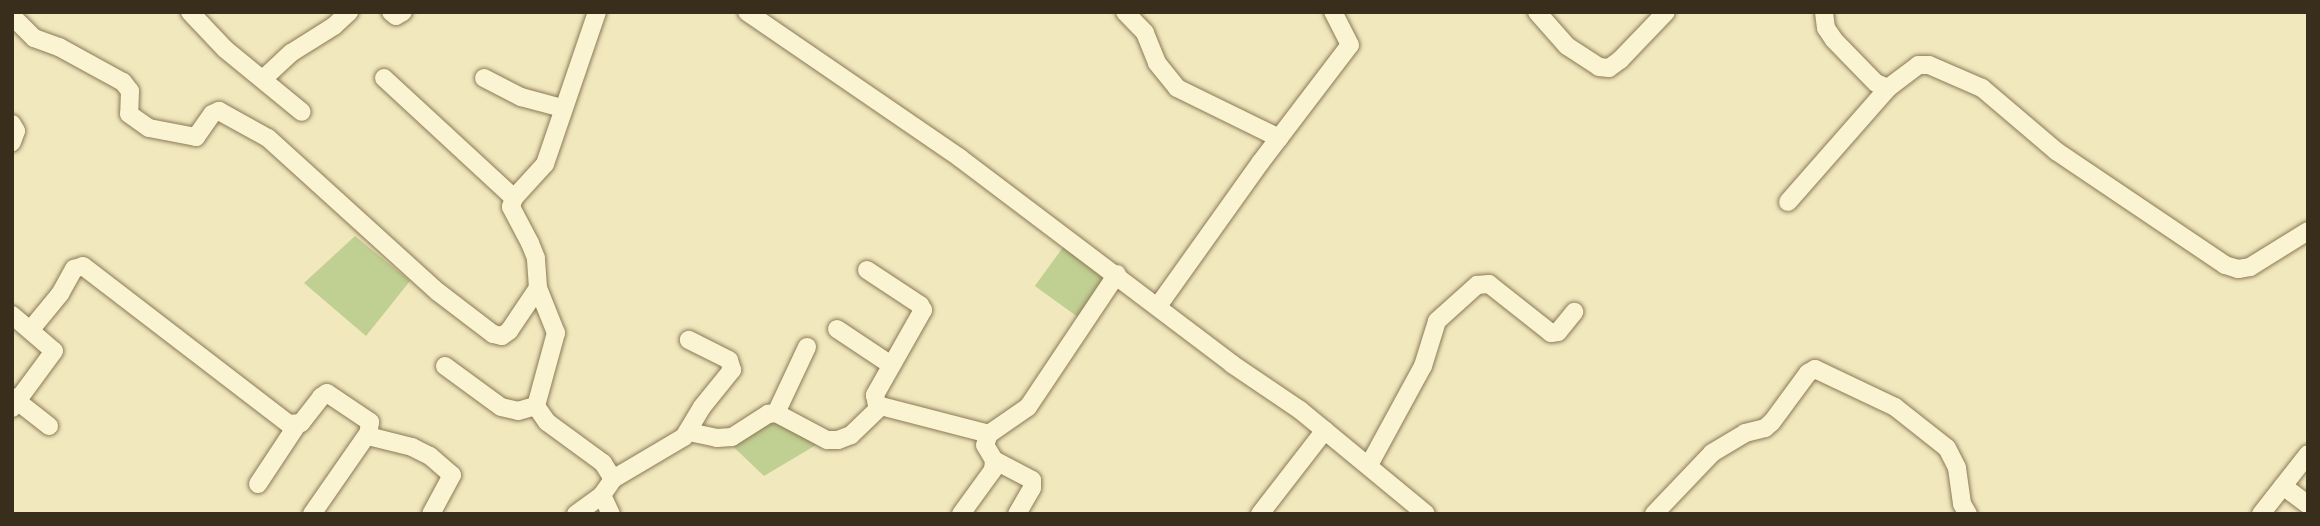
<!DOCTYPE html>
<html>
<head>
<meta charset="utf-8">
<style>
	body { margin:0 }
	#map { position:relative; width:2320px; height:526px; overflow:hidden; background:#f1e8be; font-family:Spectral,serif }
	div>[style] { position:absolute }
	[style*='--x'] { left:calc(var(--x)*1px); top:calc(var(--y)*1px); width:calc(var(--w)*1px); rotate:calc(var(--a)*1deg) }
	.green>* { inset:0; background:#c0cf92; transform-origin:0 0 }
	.roads { filter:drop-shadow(0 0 2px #8b7956) drop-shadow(0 0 2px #8b7956) }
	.minor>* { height:18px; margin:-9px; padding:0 9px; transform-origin:9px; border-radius:9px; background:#fbf4d2 }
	span { translate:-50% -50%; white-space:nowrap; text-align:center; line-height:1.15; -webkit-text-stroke:5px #f8f1ce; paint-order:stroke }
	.frame { position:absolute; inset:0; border:14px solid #392d1b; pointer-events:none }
</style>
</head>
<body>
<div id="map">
	<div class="green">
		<i style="clip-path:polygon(355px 236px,410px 281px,366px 336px,304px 283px)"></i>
		<i style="left:1069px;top:239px;width:59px;height:58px;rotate:36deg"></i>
		<i style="clip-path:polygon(776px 402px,821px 442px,764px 476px,722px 436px)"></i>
	</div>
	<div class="roads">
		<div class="minor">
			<i style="--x:190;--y:12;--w:51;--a:46.6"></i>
			<i style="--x:225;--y:49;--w:99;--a:39.3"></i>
			<i style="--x:391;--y:12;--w:6;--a:39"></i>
			<i style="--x:396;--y:16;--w:8;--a:-30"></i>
			<i style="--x:747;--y:12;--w:258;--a:34.4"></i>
			<i style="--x:960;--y:158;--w:341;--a:37.1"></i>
			<i style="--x:1232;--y:364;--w:82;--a:34.1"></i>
			<i style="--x:1300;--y:410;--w:163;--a:39.5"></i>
			<i style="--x:1125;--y:12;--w:29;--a:46"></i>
			<i style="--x:1145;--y:33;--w:32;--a:68"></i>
			<i style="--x:1157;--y:63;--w:32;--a:51"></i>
			<i style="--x:1177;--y:88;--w:114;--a:26.1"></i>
			<i style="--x:1537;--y:12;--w:45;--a:48.6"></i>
			<i style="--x:1567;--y:46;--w:38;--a:33"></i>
			<i style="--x:1599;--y:67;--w:10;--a:6"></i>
			<i style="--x:1609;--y:68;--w:14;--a:-36"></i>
			<i style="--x:1620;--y:60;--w:66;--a:-46.2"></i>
			<i style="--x:1824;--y:12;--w:16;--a:83"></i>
			<i style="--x:1826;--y:28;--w:14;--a:56"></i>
			<i style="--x:1834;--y:40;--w:60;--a:45.7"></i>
			<i style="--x:1876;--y:83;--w:13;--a:23"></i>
			<i style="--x:1888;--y:88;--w:38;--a:-37"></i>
			<i style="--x:1918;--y:65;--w:11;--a:0"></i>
			<i style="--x:1929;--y:65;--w:58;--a:23.5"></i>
			<i style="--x:1982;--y:88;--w:97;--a:40.4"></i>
			<i style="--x:2056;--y:151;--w:204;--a:34"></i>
			<i style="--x:2225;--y:265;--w:14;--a:17"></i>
			<i style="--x:2238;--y:269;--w:12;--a:-9"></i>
			<i style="--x:2250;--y:267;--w:68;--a:-31.8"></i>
			<i style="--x:12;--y:16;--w:31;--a:45"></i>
			<i style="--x:34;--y:38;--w:27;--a:20"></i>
			<i style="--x:59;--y:47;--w:73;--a:28.7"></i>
			<i style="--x:123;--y:82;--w:11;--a:52"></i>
			<i style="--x:130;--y:91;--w:23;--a:92"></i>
			<i style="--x:129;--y:114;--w:24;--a:35"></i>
			<i style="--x:149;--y:128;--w:48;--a:10.8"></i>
			<i style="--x:196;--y:137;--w:28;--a:-55"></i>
			<i style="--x:212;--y:114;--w:8;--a:-23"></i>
			<i style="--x:219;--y:111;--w:56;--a:28.9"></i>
			<i style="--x:268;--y:138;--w:229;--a:42.2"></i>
			<i style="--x:438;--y:292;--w:69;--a:37.4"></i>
			<i style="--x:493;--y:334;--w:9;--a:13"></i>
			<i style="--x:502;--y:336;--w:9;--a:-36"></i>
			<i style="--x:509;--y:331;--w:52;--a:-56"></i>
			<i style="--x:384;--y:78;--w:177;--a:42.7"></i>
			<i style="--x:484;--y:78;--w:42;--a:27.2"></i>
			<i style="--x:521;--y:97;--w:42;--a:15"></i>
			<i style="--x:263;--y:79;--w:38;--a:-43"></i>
			<i style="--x:291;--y:53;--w:51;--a:-32.1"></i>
			<i style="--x:334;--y:26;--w:21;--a:-43"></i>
			<i style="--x:12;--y:124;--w:8;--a:60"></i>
			<i style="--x:16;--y:131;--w:12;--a:110"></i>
			<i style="--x:1788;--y:202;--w:152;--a:-48.7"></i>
			<i style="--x:867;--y:270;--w:64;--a:33.4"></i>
			<i style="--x:920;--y:305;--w:6;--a:59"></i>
			<i style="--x:923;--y:310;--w:98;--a:119.5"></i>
			<i style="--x:875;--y:395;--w:10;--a:79"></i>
			<i style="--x:877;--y:405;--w:116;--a:14.5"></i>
			<i style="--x:1158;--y:306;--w:176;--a:-54.5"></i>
			<i style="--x:1260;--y:163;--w:148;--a:-52.7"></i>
			<i style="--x:1350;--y:45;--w:37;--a:-117"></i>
			<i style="--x:12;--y:315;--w:55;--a:40.6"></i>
			<i style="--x:54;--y:351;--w:71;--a:126.4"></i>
			<i style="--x:32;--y:328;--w:44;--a:-50.5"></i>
			<i style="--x:60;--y:294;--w:29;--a:-61"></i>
			<i style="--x:74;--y:269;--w:9;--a:-18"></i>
			<i style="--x:83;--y:266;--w:260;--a:37.5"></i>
			<i style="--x:289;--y:424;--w:12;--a:-5"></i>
			<i style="--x:301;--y:423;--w:33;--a:-52"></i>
			<i style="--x:321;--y:397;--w:7;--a:-34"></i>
			<i style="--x:327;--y:393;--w:52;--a:34"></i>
			<i style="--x:370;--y:422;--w:14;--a:98"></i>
			<i style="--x:368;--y:436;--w:45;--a:14"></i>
			<i style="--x:412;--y:447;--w:20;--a:27"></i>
			<i style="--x:430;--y:456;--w:29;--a:41"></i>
			<i style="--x:452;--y:475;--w:44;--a:118.3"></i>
			<i style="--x:837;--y:329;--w:65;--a:33.7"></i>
			<i style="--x:445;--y:366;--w:69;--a:36.2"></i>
			<i style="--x:501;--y:407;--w:17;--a:13"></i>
			<i style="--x:518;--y:411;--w:19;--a:-16"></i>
			<i style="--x:12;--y:397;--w:47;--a:38.1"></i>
			<i style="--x:776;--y:413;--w:73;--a:-64.8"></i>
			<i style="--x:689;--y:432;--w:29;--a:12"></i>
			<i style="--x:717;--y:438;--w:15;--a:-4"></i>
			<i style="--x:732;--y:437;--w:43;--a:-32.6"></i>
			<i style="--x:768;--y:414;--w:8;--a:-7"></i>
			<i style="--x:776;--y:413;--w:58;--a:27.9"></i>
			<i style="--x:827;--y:440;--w:11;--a:0"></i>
			<i style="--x:838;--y:440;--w:14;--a:-21"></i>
			<i style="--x:851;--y:435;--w:40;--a:-44"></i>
			<i style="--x:994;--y:460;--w:43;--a:27.8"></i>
			<i style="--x:1032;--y:480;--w:8;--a:90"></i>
			<i style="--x:1032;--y:488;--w:30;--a:120"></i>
			<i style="--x:1369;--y:465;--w:113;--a:-61.4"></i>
			<i style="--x:1423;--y:366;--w:47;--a:-72.7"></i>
			<i style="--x:1437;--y:321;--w:54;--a:-42"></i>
			<i style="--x:1477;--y:285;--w:12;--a:-5"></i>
			<i style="--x:1489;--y:284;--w:79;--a:38.3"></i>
			<i style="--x:1551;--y:333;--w:7;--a:-8"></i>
			<i style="--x:1558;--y:332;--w:26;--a:-51"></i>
			<i style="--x:613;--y:479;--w:82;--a:-30.6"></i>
			<i style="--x:684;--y:437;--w:35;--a:-59"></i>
			<i style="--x:702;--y:407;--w:48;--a:-51"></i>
			<i style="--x:732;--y:370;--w:10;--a:-107"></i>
			<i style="--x:729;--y:360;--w:45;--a:-153.4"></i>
			<i style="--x:258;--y:484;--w:71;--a:-56.5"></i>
			<i style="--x:2283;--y:486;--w:31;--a:37"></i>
			<i style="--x:602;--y:495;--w:21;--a:65"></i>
			<i style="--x:312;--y:514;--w:96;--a:-55.2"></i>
			<i style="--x:576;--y:514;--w:32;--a:-36"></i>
			<i style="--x:602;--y:495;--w:19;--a:-55"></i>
			<i style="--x:613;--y:479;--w:19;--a:-122"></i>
			<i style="--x:603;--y:463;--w:69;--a:-143.8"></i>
			<i style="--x:547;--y:422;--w:19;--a:-125"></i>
			<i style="--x:536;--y:406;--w:76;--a:-74.7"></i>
			<i style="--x:556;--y:333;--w:48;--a:-111.8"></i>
			<i style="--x:538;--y:288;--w:30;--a:-94"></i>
			<i style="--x:536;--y:258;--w:16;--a:-112"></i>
			<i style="--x:530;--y:243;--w:41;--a:-117.8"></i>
			<i style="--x:511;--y:207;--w:9;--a:-72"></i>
			<i style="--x:514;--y:198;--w:46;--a:-47.6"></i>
			<i style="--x:545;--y:164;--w:161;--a:-71.1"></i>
			<i style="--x:961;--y:514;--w:54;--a:-54"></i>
			<i style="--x:993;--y:470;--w:10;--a:-84"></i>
			<i style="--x:994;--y:460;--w:17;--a:-121"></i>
			<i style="--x:985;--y:445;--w:12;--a:-70"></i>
			<i style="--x:989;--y:434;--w:47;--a:-34.7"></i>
			<i style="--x:1028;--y:407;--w:160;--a:-56.2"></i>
			<i style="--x:1260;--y:514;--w:106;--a:-52.3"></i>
			<i style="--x:1654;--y:514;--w:84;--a:-46.4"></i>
			<i style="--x:1712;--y:453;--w:39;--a:-31"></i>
			<i style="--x:1745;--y:433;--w:21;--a:-14"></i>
			<i style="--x:1765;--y:428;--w:9;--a:-41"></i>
			<i style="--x:1772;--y:422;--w:61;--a:-53.7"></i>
			<i style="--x:1808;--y:373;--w:8;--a:-30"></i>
			<i style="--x:1815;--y:369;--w:89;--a:25.4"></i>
			<i style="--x:1895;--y:407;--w:66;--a:38.3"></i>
			<i style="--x:1947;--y:448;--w:22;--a:63"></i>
			<i style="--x:1957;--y:468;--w:36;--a:82"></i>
			<i style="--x:1962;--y:504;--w:12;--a:59"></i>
			<i style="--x:2261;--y:514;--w:76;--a:-51.9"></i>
		</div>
	</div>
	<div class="frame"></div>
</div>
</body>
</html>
